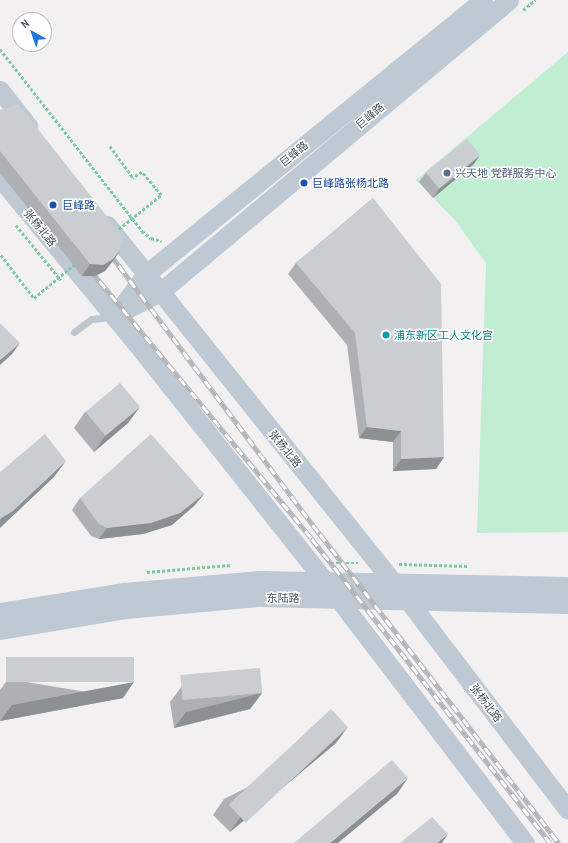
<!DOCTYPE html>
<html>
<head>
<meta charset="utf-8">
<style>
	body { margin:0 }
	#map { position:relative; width:568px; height:843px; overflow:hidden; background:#f2f0f0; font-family:"Archivo Narrow","Noto Sans SC",sans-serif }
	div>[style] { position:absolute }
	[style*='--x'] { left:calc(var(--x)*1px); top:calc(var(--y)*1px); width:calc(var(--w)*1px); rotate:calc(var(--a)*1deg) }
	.green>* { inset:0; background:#c1edd2 }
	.path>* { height:2.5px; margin-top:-1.25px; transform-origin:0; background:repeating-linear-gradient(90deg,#7bcaa2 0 3px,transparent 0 5px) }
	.service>* { height:7px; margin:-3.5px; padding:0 3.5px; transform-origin:3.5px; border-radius:3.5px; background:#bfc7ce }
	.secondary>* { height:19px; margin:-9.5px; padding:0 9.5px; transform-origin:9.5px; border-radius:9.5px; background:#bfc9d3 }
	.rail>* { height:4.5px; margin-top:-2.25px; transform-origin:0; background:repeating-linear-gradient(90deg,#fff 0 9px,#b3b5ba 0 18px); box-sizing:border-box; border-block:1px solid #b3b5ba }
	.path-bridge>* { height:2.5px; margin-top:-1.25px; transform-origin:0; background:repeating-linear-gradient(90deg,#7bcaa2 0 3px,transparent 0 5px) }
	.wall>* { inset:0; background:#aeb0b5 }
	.shaded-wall>* { inset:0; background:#8d9093 }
	.building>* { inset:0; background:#cacdd2; transform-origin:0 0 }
	.dots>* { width:11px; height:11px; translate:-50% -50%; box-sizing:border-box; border:2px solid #fff; border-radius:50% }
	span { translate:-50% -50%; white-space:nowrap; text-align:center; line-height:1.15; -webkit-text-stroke:3px #fff; paint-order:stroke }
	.street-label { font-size:11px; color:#49545d }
	.service-label { font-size:11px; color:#4e5e75 }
	.left { translate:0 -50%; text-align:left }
	.transit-label { font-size:11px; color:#164399 }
	.culture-label { font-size:11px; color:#0d838f }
	.north { position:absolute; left:12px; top:12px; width:40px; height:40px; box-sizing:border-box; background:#fff; border:1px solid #b6bbbe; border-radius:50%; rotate:320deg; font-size:11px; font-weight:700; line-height:16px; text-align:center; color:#49545d }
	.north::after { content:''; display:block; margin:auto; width:14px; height:18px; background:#2275da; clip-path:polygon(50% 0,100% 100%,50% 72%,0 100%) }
</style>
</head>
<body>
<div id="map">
	<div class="green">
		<i style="clip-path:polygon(568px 52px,568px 532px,477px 533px,486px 263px,454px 219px,416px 180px)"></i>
	</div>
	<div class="path">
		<i style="--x:523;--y:10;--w:16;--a:-40"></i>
		<i style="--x:0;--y:49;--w:231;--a:52"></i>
		<i style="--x:142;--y:231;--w:11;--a:38"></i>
		<i style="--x:151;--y:238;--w:11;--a:15"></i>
		<i style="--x:110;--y:146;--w:39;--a:54"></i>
		<i style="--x:16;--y:225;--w:71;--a:50.7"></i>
		<i style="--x:1;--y:255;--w:54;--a:52.5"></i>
		<i style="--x:331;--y:563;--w:27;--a:0"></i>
		<i style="--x:399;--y:564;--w:69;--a:1.7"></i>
		<i style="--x:147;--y:572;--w:83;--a:-4.8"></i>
	</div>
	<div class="service">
		<i style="--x:74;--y:332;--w:21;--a:-37"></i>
		<i style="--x:91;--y:319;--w:20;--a:-6"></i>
	</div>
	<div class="secondary">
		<i style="--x:0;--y:90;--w:46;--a:52.1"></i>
		<i style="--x:0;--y:178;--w:215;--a:50.5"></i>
		<i style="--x:137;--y:344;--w:301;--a:51.6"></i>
		<i style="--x:324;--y:580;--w:331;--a:52.6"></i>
		<i style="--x:107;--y:225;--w:499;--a:51.3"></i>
		<i style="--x:419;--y:615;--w:245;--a:52.6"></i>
		<i style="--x:118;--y:312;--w:47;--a:-53.6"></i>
		<i style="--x:146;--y:274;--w:434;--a:-39.1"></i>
		<i style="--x:114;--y:316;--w:52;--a:-27.6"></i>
		<i style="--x:160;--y:292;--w:455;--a:-39.9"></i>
		<i style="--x:0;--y:612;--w:126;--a:-9.2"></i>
		<i style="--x:124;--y:592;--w:136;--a:-5.1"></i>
		<i style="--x:259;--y:580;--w:309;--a:1.1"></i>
		<i style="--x:0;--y:630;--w:128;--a:-9.5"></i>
		<i style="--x:126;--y:609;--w:134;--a:-5.2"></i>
		<i style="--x:259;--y:597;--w:309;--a:1.3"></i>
	</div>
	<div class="rail">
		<i style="--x:108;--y:251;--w:354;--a:53.2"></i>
		<i style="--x:320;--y:534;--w:391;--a:52.3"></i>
		<i style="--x:88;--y:267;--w:352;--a:50.5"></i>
		<i style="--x:312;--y:539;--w:386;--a:51.9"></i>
	</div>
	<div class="path-bridge">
		<i style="--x:115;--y:232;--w:59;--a:-38.8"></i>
		<i style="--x:161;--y:195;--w:30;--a:-130"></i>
		<i style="--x:142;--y:172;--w:11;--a:146"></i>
		<i style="--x:34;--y:298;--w:53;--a:-39.7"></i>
	</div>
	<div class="wall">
		<i style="clip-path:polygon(0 110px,121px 249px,113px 261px,105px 271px,95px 276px,82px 276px,0 173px)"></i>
		<i style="clip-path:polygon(474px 164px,433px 198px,419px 182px,426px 173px)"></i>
		<i style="clip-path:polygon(373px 198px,444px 457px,436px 469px,393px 471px,393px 442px,359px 438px,347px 345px,288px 274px,296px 263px)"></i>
		<i style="clip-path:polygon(85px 412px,128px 423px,94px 452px,74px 428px)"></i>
		<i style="clip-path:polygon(204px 494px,195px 505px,172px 525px,143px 534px,99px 539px,91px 536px,72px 510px,80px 498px)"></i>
		<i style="clip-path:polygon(8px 679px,123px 698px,0 721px,0 690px)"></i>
		<i style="clip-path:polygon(182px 686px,262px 693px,250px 709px,174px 728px,170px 702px)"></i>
		<i style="clip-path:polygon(336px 743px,230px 832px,213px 815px,224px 799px)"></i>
	</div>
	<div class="shaded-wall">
		<i style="clip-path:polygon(480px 155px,474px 164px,433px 198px,439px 189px)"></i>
		<i style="clip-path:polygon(121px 249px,113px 261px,105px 271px,95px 276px,82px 276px,90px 264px)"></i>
		<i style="clip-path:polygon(20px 343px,12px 354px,0 365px,0 360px)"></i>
		<i style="clip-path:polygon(140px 407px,128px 423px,94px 452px,105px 436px)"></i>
		<i style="clip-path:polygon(367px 427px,401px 431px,393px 442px,359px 438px)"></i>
		<i style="clip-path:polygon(444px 457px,436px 469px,393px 471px,401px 459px)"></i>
		<i style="clip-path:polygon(66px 461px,54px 477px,0 528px,0 519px)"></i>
		<i style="clip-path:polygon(204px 494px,195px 505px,172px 525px,143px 534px,99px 539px,107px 528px)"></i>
		<i style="clip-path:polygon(134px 682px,123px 698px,0 721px,12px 705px)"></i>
		<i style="clip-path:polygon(262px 693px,250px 709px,174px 728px,186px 712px)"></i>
		<i style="clip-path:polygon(348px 727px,336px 743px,230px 832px,241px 816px)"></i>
		<i style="clip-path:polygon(408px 778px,397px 794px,338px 843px,330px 843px)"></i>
		<i style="clip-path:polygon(448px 834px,442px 843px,437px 843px)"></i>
	</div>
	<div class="building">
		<i style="clip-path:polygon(18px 104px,124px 238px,121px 249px,113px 259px,103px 265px,90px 264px,0 151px,0 110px)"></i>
		<i style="left:467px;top:139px;width:21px;height:53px;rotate:51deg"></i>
		<i style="clip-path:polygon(373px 198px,441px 284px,444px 457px,401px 459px,401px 431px,367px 427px,355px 333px,296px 263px)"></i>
		<i style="clip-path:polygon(0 323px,20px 343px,0 360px)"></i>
		<i style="left:120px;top:383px;width:31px;height:45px;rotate:50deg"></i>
		<i style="clip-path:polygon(45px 434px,66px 461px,13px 511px,0 519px,0 472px)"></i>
		<i style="clip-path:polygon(151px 434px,204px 494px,180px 513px,151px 523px,107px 528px,99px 524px,80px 498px)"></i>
		<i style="left:134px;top:657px;width:25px;height:128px;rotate:90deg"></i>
		<i style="left:260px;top:668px;width:25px;height:80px;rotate:85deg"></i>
		<i style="left:331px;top:709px;width:25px;height:140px;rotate:47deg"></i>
		<i style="clip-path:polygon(392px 760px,408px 778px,330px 843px,294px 843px)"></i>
		<i style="clip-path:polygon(432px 817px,448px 834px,437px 843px,400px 843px)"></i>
	</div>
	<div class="dots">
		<i style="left:447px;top:173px;background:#5c6f8a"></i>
		<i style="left:304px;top:183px;background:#1a4fb4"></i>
		<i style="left:53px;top:205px;background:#1a4fb4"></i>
		<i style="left:386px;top:335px;background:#0f9aa8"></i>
	</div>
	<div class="street-label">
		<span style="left:370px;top:116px;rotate:-40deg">巨峰路</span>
		<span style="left:294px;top:154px;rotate:-39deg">巨蜂路</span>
		<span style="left:40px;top:228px;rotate:51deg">张杨北路</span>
		<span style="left:285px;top:449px;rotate:51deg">张杨北路</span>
		<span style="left:283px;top:598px">东陆路</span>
		<span style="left:486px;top:703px;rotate:53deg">张杨北路</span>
	</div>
	<div class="service-label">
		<span class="left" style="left:455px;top:173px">兴天地 党群服务中心</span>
	</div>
	<div class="transit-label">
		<span class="left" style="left:312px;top:183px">巨峰路张杨北路</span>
		<span class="left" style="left:62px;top:205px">巨峰路</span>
	</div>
	<div class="culture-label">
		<span class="left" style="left:394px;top:335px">浦东新区工人文化宫</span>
	</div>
	<div class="north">N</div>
</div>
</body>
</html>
